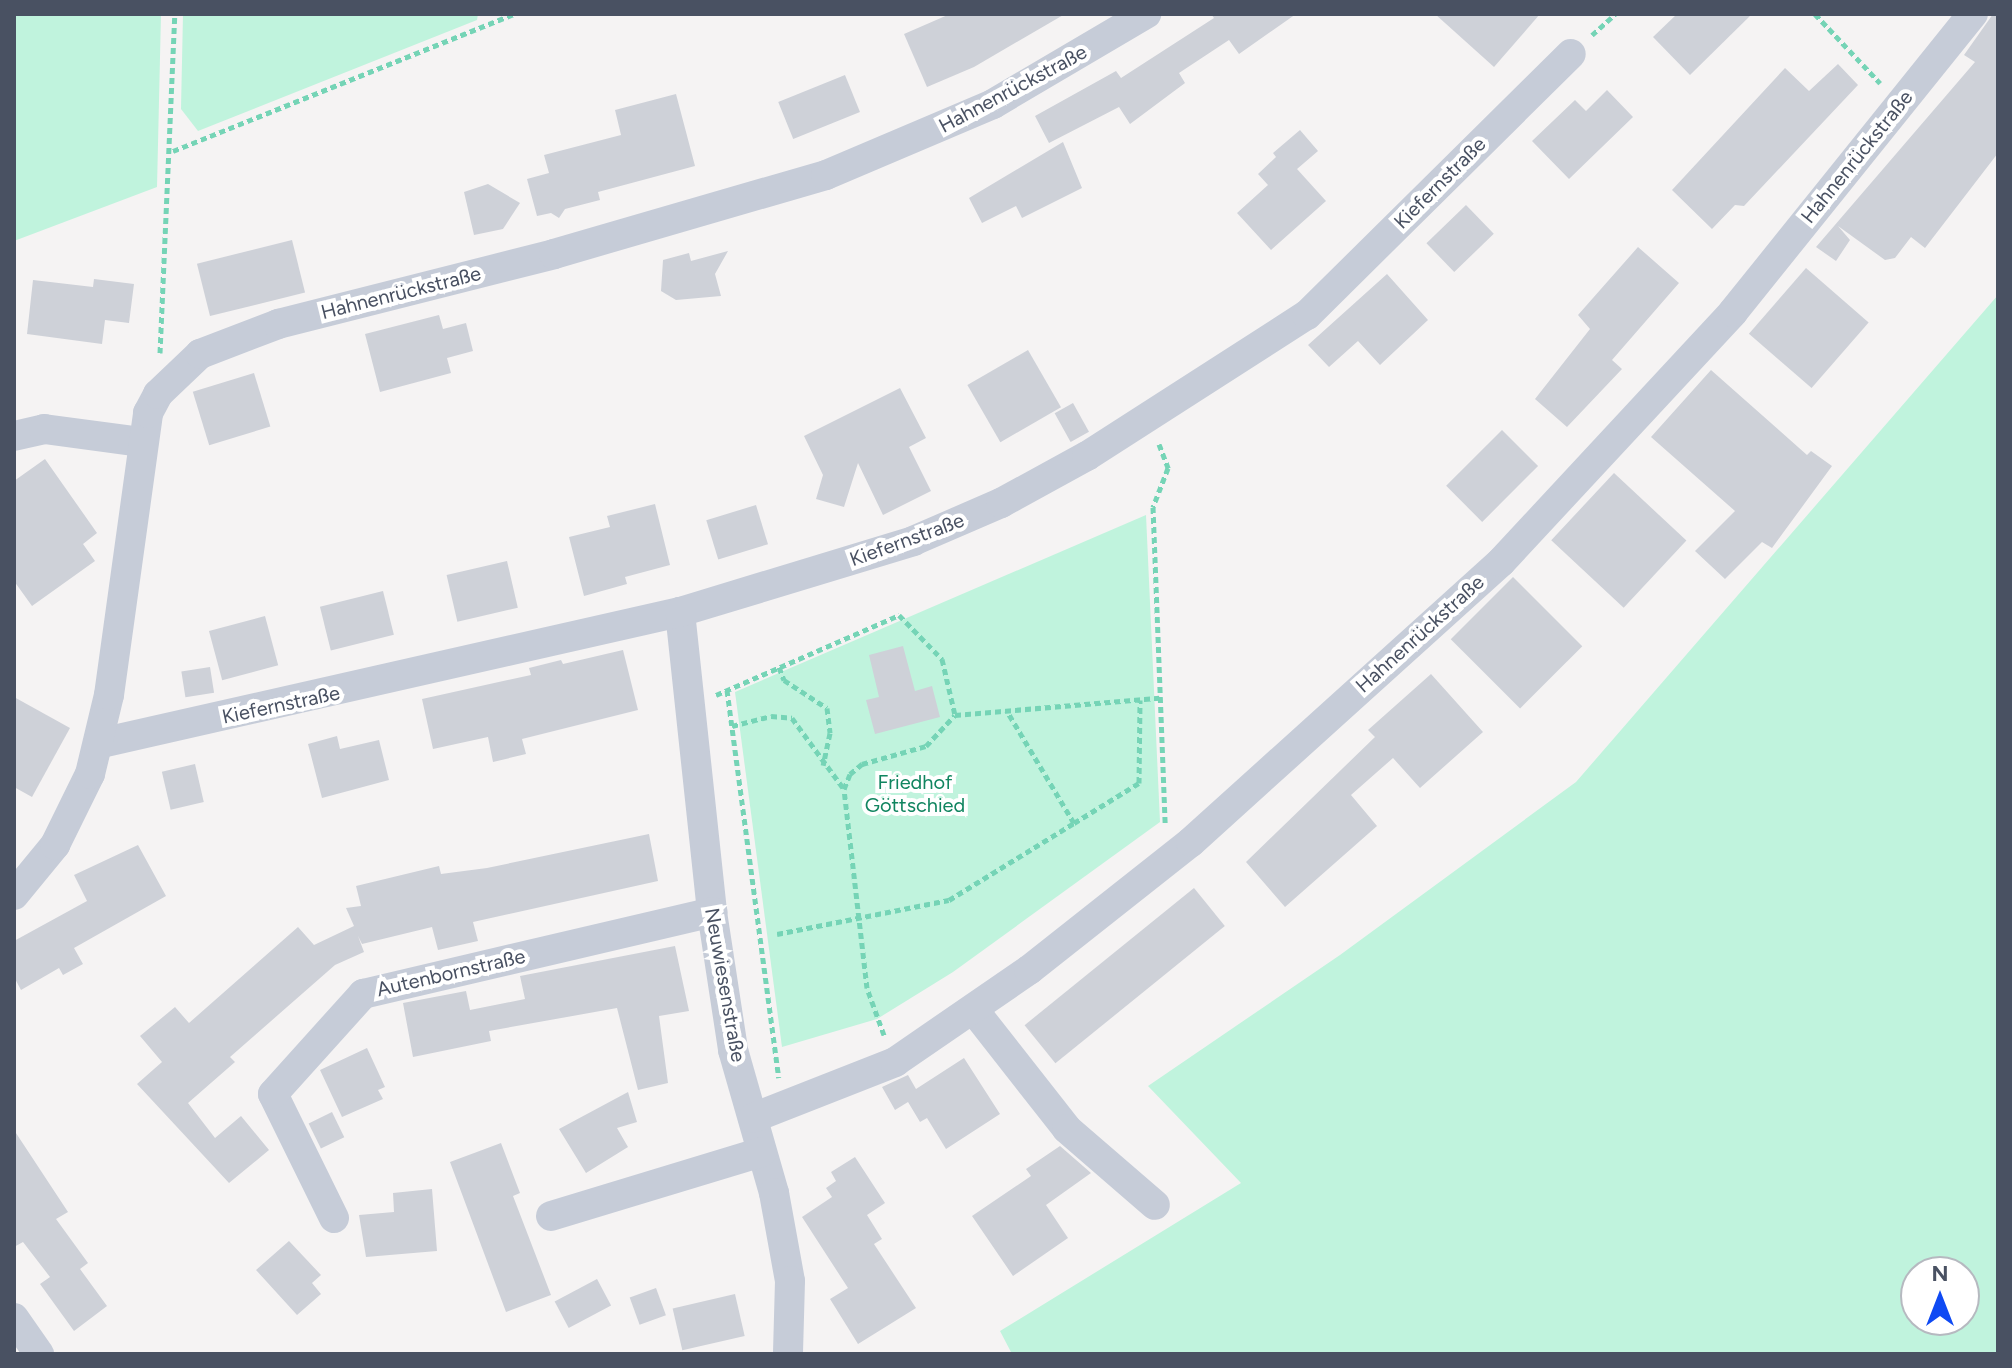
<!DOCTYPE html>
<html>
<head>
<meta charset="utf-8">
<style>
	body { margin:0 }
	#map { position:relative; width:2012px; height:1368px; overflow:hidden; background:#f5f3f3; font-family:Figtree,sans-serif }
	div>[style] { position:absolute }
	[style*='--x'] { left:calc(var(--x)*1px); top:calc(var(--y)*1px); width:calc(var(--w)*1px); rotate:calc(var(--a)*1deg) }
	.green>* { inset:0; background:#c0f3dd }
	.building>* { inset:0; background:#ced1d8; transform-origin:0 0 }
	.path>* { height:5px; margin-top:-2.5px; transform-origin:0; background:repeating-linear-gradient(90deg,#75d4b6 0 6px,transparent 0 10px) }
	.minor>* { height:30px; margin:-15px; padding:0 15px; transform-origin:15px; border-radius:15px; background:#c6ccd8 }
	span { translate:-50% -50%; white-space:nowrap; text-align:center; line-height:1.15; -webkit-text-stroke:8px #fff; paint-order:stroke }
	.street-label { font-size:20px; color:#495162 }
	.park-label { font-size:20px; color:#118560 }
	.frame { position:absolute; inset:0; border:16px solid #495162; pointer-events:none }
	.north { position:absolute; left:1900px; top:1256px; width:80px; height:80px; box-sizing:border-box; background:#fff; border:2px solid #b6b9c0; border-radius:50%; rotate:0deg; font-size:22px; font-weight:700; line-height:32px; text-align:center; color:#495162 }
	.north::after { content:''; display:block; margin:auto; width:28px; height:36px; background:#0f4af3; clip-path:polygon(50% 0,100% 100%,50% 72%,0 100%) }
</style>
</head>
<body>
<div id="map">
	<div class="green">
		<i style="clip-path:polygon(14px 14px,161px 14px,157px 187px,14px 241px)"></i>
		<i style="clip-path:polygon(183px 14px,478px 14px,477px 20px,198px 131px,181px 109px)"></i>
		<i style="clip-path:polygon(evenodd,1998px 295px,1998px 1354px,1012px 1354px,1000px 1331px,1241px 1183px,1148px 1086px,1340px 955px,1576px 782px,1998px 295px,1964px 1272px,1964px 1320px,1916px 1320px,1916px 1272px,1964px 1272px)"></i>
		<i style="clip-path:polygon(1146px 515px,1160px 822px,953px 972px,877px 1019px,782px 1047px,735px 692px)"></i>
	</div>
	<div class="building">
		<i style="clip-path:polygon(950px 14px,1065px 14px,974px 67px,927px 87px,904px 34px)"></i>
		<i style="clip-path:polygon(1211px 14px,1296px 14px,1239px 54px,1229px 40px,1179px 73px,1185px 83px,1130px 124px,1119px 107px,1049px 143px,1035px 116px,1116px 71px,1121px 78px,1214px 18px)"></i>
		<i style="clip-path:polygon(1435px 14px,1540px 14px,1494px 67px)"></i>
		<i style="clip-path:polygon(1677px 14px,1752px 14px,1690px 75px,1653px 37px)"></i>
		<i style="clip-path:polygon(1993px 14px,1998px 14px,1998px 153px,1925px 248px,1911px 237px,1895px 258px,1885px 260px,1838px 226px,1850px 240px,1836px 261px,1816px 247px,1975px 62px,1964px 55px)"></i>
		<i style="clip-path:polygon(1838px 64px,1858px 85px,1744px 206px,1735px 205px,1712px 229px,1672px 190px,1785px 68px,1809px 91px)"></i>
		<i style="left:845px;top:75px;width:40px;height:72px;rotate:68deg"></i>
		<i style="clip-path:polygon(1607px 90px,1633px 117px,1569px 179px,1532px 141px,1575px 100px,1586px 111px)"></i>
		<i style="clip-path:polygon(676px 94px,695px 166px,598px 192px,600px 200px,565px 209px,559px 218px,551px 213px,537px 216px,527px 179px,549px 173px,544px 155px,621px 135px,615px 110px)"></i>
		<i style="clip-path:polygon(1300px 130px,1318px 151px,1297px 169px,1326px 201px,1271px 250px,1237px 213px,1268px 185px,1258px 174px,1276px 157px,1273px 153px)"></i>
		<i style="clip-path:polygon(1063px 142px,1082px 188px,1022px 218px,1016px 206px,982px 223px,969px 198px)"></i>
		<i style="clip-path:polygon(488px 184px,520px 203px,503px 229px,474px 235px,464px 192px)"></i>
		<i style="left:1466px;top:205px;width:40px;height:55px;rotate:46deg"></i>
		<i style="left:292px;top:240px;width:54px;height:98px;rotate:76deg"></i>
		<i style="clip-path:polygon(1638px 247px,1679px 283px,1612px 360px,1622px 369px,1567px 427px,1535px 399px,1590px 329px,1578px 315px)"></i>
		<i style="clip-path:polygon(728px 251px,715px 274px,721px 296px,676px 300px,661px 291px,663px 260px,689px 253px,691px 261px)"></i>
		<i style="left:1806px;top:268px;width:83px;height:87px;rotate:41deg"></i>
		<i style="clip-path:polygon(1387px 274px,1428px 320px,1380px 365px,1358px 341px,1329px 367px,1308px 345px)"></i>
		<i style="clip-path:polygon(94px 279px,134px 284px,129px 323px,105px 320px,102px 344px,27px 334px,33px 280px,93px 287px)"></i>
		<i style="clip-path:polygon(439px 315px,443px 329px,466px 323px,473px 351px,447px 358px,451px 373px,380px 392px,365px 334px)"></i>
		<i style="left:1028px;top:350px;width:66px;height:70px;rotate:60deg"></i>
		<i style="clip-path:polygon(1711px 370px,1807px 455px,1811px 451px,1832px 466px,1772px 548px,1762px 542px,1725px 579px,1695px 551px,1735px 511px,1651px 437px)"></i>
		<i style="left:254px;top:373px;width:56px;height:64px;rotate:73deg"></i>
		<i style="clip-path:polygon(900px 388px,926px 438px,909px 447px,931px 491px,883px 515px,858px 463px,844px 507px,816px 499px,823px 475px,804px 436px)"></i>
		<i style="left:1073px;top:403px;width:33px;height:21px;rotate:61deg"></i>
		<i style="left:1502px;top:430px;width:51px;height:79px;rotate:45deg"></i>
		<i style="clip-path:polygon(45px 459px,97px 533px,83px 544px,95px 561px,32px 606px,14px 581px,14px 481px)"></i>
		<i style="left:1614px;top:473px;width:99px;height:92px;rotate:43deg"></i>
		<i style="clip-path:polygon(655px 504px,670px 565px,625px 577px,627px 584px,584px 596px,569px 537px,610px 527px,607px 516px)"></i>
		<i style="left:756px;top:505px;width:41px;height:52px;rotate:73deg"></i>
		<i style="left:507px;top:561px;width:48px;height:62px;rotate:77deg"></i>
		<i style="left:1513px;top:577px;width:98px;height:88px;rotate:45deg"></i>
		<i style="left:383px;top:591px;width:45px;height:65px;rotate:76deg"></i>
		<i style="left:265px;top:616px;width:51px;height:58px;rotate:75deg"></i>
		<i style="clip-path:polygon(903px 646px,915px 691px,932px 686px,940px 717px,875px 734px,866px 700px,879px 697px,869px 655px)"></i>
		<i style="clip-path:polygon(623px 650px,638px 710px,522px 739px,526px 754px,493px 762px,488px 737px,433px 749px,422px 699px,531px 675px,529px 668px,561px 660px,563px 664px)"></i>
		<i style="left:210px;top:667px;width:26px;height:29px;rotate:81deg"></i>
		<i style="clip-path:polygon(1431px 674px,1483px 732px,1420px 788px,1393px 758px,1351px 795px,1377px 826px,1285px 907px,1246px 862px,1375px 737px,1368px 730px)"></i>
		<i style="clip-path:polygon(14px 697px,70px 728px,32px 797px,14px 787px)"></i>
		<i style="clip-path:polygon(337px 736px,340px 749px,379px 740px,389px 780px,322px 798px,308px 744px)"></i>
		<i style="left:195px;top:764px;width:39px;height:34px;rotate:77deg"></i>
		<i style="clip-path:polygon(649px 834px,658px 881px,473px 922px,478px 941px,438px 950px,432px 927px,362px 944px,358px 936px,364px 952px,335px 965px,230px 1057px,235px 1062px,188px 1103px,215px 1138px,241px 1116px,269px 1150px,229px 1183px,137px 1084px,162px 1062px,140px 1036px,175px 1007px,189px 1023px,298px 927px,314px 945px,354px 926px,346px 908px,361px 906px,356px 886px,439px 866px,441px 874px,487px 868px)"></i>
		<i style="clip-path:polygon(138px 845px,166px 896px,74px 948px,83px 964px,63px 975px,59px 968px,21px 990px,14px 977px,14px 941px,87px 901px,74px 875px)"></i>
		<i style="left:1194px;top:888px;width:49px;height:218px;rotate:51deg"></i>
		<i style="clip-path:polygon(675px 946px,689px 1011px,659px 1016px,668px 1083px,638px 1090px,617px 1008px,489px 1031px,491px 1041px,413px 1057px,403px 1003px,466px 991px,470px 1010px,525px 999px,520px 976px)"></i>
		<i style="clip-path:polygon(367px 1048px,385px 1087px,378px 1090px,383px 1099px,342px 1117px,320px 1070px)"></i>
		<i style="clip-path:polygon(964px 1058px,1000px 1114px,946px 1149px,927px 1118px,920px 1122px,908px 1102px,895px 1110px,882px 1087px,908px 1075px,916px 1089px)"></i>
		<i style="clip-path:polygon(628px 1092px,637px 1122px,617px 1128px,628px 1147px,586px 1173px,559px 1129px)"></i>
		<i style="left:332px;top:1112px;width:28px;height:26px;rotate:64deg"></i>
		<i style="clip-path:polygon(14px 1130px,68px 1212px,56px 1219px,88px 1263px,80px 1269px,107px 1306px,74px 1331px,40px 1284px,50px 1277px,23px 1242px,14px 1247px)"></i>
		<i style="clip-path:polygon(501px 1143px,520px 1193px,513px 1196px,551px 1295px,506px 1312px,450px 1162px)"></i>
		<i style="clip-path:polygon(1060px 1146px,1091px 1173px,1046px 1205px,1068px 1238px,1013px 1276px,972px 1216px,1031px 1176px,1026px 1169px)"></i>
		<i style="clip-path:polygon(855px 1157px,885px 1203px,867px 1215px,882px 1239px,874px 1244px,916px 1308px,858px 1344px,830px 1299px,848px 1288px,802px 1217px,832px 1197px,826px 1188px,836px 1181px,831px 1172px)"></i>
		<i style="clip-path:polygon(432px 1189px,437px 1251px,366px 1257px,359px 1215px,394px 1212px,393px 1193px)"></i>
		<i style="clip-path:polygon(289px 1241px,321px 1275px,312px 1283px,321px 1294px,297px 1315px,256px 1270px)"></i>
		<i style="left:597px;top:1279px;width:30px;height:48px;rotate:62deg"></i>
		<i style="left:656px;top:1288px;width:29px;height:28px;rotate:70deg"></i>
		<i style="left:735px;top:1294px;width:43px;height:64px;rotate:77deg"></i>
	</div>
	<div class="path">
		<i style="--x:1815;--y:14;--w:95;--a:46.7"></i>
		<i style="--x:1592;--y:35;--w:31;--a:-42"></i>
		<i style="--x:173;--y:151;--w:367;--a:-21.9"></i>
		<i style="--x:160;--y:353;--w:339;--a:-87.5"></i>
		<i style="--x:1159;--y:444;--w:26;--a:69"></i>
		<i style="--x:1168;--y:468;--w:42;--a:111"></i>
		<i style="--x:1153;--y:507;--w:318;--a:87.8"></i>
		<i style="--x:779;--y:667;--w:14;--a:69"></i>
		<i style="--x:784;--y:680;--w:51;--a:33.1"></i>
		<i style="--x:827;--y:708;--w:25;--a:83"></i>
		<i style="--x:830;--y:733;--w:33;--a:102"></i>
		<i style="--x:727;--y:690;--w:391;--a:82.4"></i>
		<i style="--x:716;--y:695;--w:200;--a:-23.6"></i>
		<i style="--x:899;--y:615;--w:62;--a:45.7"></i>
		<i style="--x:942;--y:659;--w:57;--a:76.9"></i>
		<i style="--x:955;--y:715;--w:205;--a:-4.8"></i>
		<i style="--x:732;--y:726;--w:40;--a:-14.4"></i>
		<i style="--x:771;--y:716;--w:21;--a:5"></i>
		<i style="--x:792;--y:718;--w:88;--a:53.8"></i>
		<i style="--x:1074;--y:823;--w:76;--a:-31.6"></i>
		<i style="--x:1139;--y:783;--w:83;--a:-89.3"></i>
		<i style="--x:777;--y:934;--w:175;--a:-11.2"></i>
		<i style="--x:949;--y:900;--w:147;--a:-31.6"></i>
		<i style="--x:1074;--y:823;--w:131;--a:-120.9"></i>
		<i style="--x:884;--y:1035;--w:50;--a:-109.9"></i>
		<i style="--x:867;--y:988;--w:200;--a:-96.6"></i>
		<i style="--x:844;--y:789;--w:16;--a:-68"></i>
		<i style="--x:850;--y:774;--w:16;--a:-40"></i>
		<i style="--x:862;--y:764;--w:66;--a:-15.7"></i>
		<i style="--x:926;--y:746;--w:42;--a:-46.9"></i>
	</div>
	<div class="minor">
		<i style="--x:14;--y:436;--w:31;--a:-13"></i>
		<i style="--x:44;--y:429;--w:99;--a:7.6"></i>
		<i style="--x:680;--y:612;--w:302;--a:83.9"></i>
		<i style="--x:712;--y:912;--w:140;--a:81.3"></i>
		<i style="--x:733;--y:1050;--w:149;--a:74"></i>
		<i style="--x:774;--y:1193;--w:89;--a:79.7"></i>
		<i style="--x:790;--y:1281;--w:73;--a:91.6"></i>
		<i style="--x:101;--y:743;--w:594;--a:-12.75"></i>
		<i style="--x:680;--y:612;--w:244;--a:-16.9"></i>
		<i style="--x:913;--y:541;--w:96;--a:-23.4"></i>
		<i style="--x:1001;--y:503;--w:98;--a:-28.7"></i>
		<i style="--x:1087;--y:456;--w:261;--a:-32.7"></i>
		<i style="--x:1307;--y:315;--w:371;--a:-44.7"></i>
		<i style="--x:14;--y:895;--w:65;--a:-50.6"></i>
		<i style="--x:55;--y:845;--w:79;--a:-63.8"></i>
		<i style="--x:90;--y:774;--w:81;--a:-76.5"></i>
		<i style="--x:109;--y:695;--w:285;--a:-82.1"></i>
		<i style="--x:148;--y:413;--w:21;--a:-62"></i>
		<i style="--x:158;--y:394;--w:58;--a:-43.6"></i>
		<i style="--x:200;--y:354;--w:84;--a:-21"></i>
		<i style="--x:278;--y:324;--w:285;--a:-14.2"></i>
		<i style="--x:554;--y:254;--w:283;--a:-16.2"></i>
		<i style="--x:826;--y:175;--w:181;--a:-23"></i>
		<i style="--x:993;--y:104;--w:178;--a:-30.5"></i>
		<i style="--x:973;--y:1009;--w:152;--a:51.9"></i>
		<i style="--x:1067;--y:1129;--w:116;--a:40.8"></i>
		<i style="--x:753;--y:1118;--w:153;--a:-21.5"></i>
		<i style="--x:895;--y:1062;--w:163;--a:-34.5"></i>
		<i style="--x:1029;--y:970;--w:206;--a:-38.3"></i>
		<i style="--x:1191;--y:842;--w:418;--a:-42.1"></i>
		<i style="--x:1501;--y:562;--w:341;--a:-47.1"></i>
		<i style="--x:1733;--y:312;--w:383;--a:-51.2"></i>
		<i style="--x:551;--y:1216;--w:220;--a:-16.9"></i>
		<i style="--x:334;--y:1218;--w:138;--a:-116.2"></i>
		<i style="--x:273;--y:1094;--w:135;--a:-48"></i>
		<i style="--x:363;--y:994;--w:359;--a:-13.2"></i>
		<i style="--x:14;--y:1318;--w:44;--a:55.2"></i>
	</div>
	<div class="street-label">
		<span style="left:1013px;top:89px;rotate:-28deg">Hahnenrückstraße</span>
		<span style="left:1857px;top:157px;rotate:-51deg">Hahnenrückstraße</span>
		<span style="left:1440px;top:183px;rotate:-45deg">Kiefernstraße</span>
		<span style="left:401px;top:293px;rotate:-14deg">Hahnenrückstraße</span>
		<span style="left:907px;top:540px;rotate:-20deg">Kiefernstraße</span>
		<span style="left:1420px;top:634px;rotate:-42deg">Hahnenrückstraße</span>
		<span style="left:281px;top:705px;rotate:-12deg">Kiefernstraße</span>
		<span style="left:451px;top:973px;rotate:-13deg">Autenbornstraße</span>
		<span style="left:725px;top:985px;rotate:80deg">Neuwiesenstraße</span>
	</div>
	<div class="park-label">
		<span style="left:915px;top:794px">Friedhof<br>Göttschied</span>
	</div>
	<div class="frame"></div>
	<div class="north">N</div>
</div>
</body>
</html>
